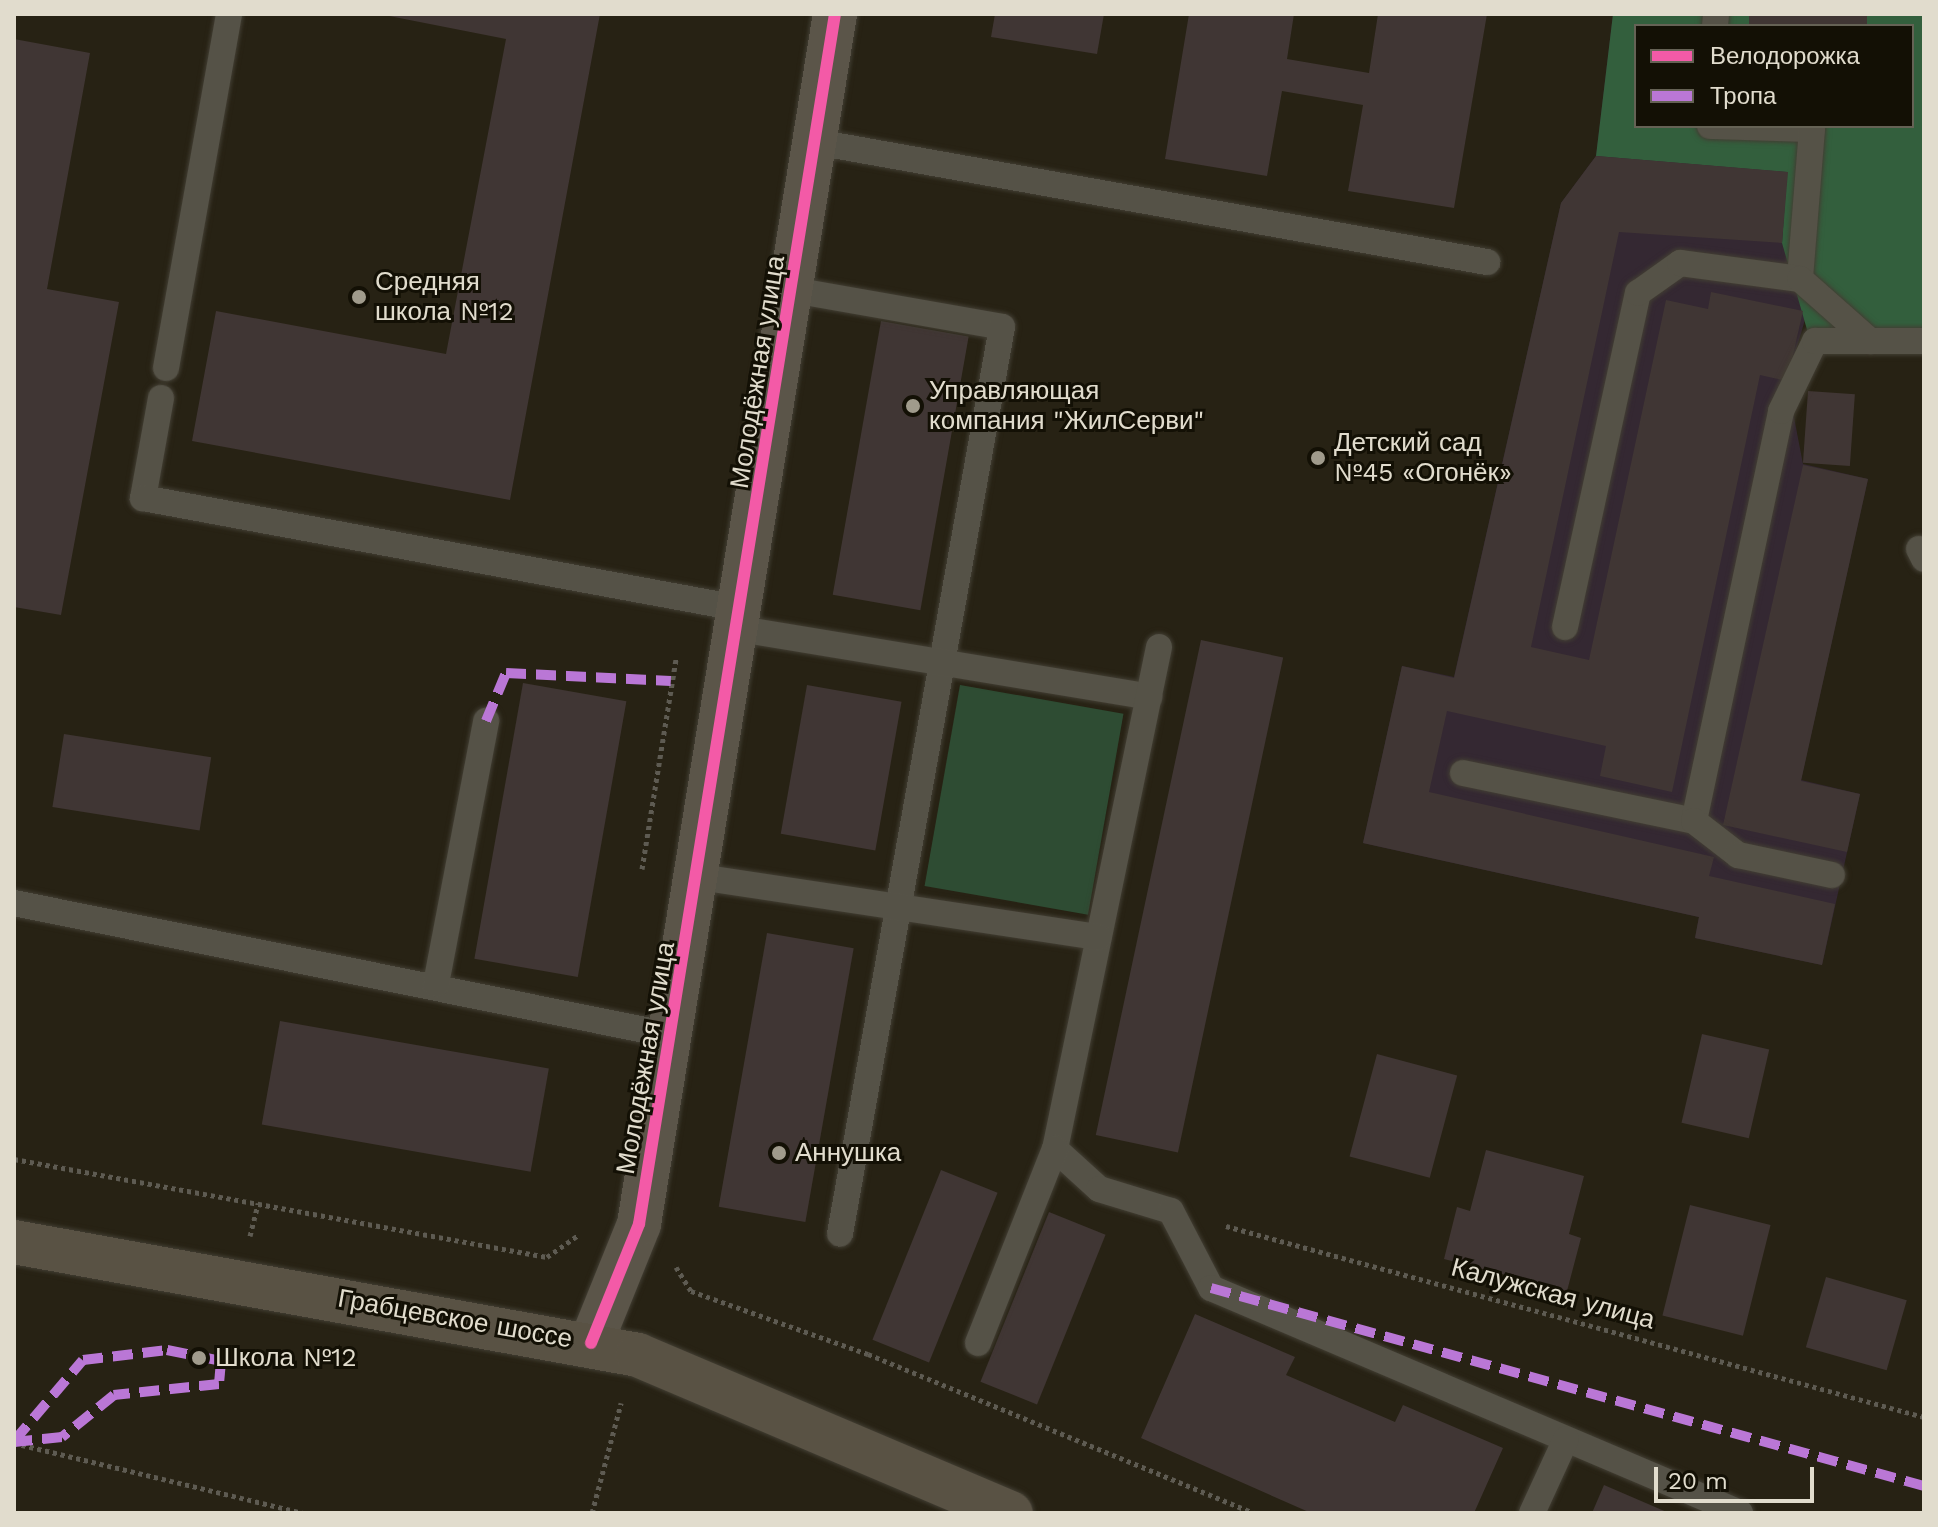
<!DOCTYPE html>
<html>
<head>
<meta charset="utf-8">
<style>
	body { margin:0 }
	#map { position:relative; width:1938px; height:1527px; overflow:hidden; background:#272214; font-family:"Work Sans",sans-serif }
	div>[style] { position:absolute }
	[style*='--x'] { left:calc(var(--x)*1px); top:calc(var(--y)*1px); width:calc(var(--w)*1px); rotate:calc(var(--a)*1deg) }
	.industrial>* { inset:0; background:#342832 }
	.green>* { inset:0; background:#2e4c33; transform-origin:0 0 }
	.forest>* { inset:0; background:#335f3d }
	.building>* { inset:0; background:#403634; transform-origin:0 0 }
	.path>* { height:5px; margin-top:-2.5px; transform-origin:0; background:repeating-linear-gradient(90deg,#5e5b52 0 4px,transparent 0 8px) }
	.roads { filter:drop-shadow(0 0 2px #423e33) drop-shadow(0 0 2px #423e33) }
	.lane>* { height:26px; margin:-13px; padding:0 13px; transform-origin:13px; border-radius:13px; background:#555247 }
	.secondary>* { height:44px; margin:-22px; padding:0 22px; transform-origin:22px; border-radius:22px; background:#5b5549 }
	.primary>* { height:44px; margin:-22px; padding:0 22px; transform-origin:22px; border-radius:22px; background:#595244 }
	.quiet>* { height:10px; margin-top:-5px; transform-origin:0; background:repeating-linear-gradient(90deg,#ba77d6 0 20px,transparent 0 30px) }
	.cycleway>* { height:12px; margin:-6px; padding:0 6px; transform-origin:6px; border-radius:6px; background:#f35aa7 }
	.dots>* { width:22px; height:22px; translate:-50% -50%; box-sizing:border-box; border:4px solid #131005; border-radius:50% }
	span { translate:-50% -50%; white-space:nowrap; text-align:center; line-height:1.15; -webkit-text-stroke:6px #131005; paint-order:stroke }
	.poi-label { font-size:26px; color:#e1dccd }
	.left { translate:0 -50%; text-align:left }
	.street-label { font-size:26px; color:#e1dccd }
	.frame { position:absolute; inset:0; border:16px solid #e1dccd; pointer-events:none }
	.legend { position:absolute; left:1634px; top:24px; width:280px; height:104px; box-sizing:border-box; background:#131005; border:2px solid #656255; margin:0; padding:10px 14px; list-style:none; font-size:24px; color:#e1dccd }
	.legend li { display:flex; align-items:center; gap:16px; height:40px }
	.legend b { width:40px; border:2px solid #656255 }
	.scale { position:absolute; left:1654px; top:1467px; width:160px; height:36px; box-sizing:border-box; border:4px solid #e1dccd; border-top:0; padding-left:10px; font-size:24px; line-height:28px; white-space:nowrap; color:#e1dccd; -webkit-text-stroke:6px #131005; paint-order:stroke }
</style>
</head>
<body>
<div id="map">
	<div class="industrial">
		<i style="clip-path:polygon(1613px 14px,1636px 26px,1636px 126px,1862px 126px,1787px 381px,1803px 464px,1868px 479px,1801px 780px,1860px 794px,1822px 965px,1695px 938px,1699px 917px,1363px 843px,1402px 666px,1454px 677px,1561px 203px,1596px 156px)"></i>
	</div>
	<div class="green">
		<i style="left:960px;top:685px;width:166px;height:204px;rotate:10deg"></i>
	</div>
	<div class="forest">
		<i style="clip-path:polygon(evenodd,1613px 14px,1924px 14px,1924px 332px,1808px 333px,1782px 243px,1787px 172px,1596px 156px,1613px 14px,1636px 26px,1912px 26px,1912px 126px,1636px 126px,1636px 26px)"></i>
	</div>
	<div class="building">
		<i style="clip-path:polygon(379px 14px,600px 14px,510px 500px,192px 441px,216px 311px,446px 354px,506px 39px)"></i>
		<i style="clip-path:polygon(995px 14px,1104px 14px,1097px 54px,991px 37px)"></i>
		<i style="clip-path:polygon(1189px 14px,1294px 14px,1287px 59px,1369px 73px,1378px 14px,1487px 14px,1454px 208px,1348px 191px,1363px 105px,1282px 91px,1267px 176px,1165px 159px)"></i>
		<i style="left:1749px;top:14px;width:118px;height:12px"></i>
		<i style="clip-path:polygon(14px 39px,90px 53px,47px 289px,119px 302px,61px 615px,14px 607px)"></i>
		<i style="clip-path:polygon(1596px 156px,1788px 172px,1782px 243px,1619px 232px,1531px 647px,1589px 660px,1666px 300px,1708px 309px,1711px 292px,1803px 311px,1787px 381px,1760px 375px,1672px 792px,1600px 776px,1606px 746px,1447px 711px,1429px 792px,1714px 857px,1709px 876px,1835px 904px,1822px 965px,1695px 938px,1699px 917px,1363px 843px,1402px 666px,1454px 678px,1561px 203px)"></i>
		<i style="left:881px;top:321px;width:89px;height:278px;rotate:10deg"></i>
		<i style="left:1808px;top:391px;width:47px;height:72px;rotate:4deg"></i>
		<i style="clip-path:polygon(1803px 465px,1868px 479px,1801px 781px,1860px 794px,1847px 852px,1723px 825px)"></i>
		<i style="left:1201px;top:640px;width:84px;height:506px;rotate:12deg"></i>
		<i style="left:523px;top:683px;width:105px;height:280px;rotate:10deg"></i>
		<i style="left:807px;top:685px;width:96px;height:151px;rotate:10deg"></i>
		<i style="left:64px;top:734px;width:149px;height:74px;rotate:9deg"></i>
		<i style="left:767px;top:933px;width:88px;height:278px;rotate:10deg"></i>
		<i style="left:280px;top:1021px;width:273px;height:105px;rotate:10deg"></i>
		<i style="left:1702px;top:1034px;width:69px;height:91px;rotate:13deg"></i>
		<i style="left:1377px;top:1054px;width:83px;height:106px;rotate:15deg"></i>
		<i style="clip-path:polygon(1486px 1150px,1584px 1176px,1569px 1234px,1581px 1238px,1567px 1291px,1444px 1259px,1457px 1207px,1470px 1211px)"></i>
		<i style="left:941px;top:1170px;width:61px;height:183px;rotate:22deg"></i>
		<i style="left:1690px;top:1205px;width:83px;height:114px;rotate:14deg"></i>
		<i style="left:1049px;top:1212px;width:61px;height:183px;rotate:22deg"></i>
		<i style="left:1826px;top:1277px;width:84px;height:73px;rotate:16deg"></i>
		<i style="clip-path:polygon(1195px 1314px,1295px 1357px,1286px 1375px,1395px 1422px,1403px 1405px,1503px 1448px,1474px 1513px,1311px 1513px,1141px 1438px)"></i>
		<i style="clip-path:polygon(1604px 1485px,1669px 1513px,1592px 1513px)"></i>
	</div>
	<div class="path">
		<i style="--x:642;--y:869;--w:214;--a:-80.8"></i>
		<i style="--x:14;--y:1159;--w:542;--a:10.42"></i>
		<i style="--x:547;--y:1257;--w:37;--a:-35"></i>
		<i style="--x:1226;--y:1226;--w:724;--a:15.3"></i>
		<i style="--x:250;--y:1236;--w:34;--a:-76"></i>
		<i style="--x:676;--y:1267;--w:28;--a:58"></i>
		<i style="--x:691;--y:1291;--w:188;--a:19.6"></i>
		<i style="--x:868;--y:1354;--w:417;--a:22.4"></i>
		<i style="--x:14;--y:1443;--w:298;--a:13.6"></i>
		<i style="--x:592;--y:1513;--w:114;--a:-75.2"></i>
	</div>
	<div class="roads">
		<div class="lane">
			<i style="--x:1715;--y:26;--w:12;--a:-85"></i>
			<i style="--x:1710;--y:126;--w:102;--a:1.7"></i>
			<i style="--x:1812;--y:129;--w:150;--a:94.6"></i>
			<i style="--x:816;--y:142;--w:682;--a:10.14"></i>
			<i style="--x:793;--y:290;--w:212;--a:10"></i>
			<i style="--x:1002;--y:327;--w:921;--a:100.13"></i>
			<i style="--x:166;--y:368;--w:360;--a:-79.9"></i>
			<i style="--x:161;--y:398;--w:102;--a:100.2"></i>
			<i style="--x:143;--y:498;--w:610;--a:10.48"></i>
			<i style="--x:1919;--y:549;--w:11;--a:63"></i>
			<i style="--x:1565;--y:627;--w:342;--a:-77.7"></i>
			<i style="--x:1638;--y:293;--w:52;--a:-35.5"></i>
			<i style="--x:1680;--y:263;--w:121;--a:7.6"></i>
			<i style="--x:1800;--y:279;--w:94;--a:41.5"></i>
			<i style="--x:740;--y:629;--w:415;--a:9.4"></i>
			<i style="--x:1159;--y:647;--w:513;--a:101.7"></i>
			<i style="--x:1055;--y:1149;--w:59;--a:42.3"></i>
			<i style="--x:1099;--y:1189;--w:75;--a:17"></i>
			<i style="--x:1171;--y:1211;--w:87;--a:62.5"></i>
			<i style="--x:1211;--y:1288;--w:575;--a:23.04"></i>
			<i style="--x:1463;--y:773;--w:236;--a:11.7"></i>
			<i style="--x:1694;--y:821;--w:419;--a:-78"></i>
			<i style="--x:1781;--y:411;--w:78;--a:-64.1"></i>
			<i style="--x:1815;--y:341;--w:109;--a:0"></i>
			<i style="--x:1694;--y:821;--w:56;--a:37.7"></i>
			<i style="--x:1738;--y:855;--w:96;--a:12"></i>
			<i style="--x:700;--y:877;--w:403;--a:8.6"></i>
			<i style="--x:14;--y:903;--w:669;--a:11.38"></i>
			<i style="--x:436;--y:984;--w:268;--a:-79.2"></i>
			<i style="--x:978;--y:1343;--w:209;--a:-68.4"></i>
			<i style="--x:1532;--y:1513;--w:81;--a:-65.3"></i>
		</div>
		<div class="secondary">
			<i style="--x:591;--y:1343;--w:128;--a:-68"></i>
			<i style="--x:639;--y:1224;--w:1226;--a:-80.8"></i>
		</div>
		<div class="primary">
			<i style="--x:14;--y:1242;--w:634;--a:10.26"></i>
			<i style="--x:638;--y:1355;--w:405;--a:23"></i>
		</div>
	</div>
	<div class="quiet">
		<i style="--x:486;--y:721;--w:52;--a:-67.4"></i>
		<i style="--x:506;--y:673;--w:165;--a:2.8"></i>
		<i style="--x:1211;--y:1288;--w:740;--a:15.52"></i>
		<i style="--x:14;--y:1441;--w:106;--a:-49.6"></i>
		<i style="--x:83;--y:1360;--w:85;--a:-6.8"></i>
		<i style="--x:167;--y:1350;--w:55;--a:11.5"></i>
		<i style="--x:221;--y:1361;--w:23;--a:95"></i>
		<i style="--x:219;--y:1384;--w:106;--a:174"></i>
		<i style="--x:114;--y:1395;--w:67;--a:141.1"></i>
		<i style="--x:62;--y:1437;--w:48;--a:174.1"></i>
	</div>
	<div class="cycleway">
		<i style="--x:591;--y:1343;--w:128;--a:-68"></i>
		<i style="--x:639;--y:1224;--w:1226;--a:-80.8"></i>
	</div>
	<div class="dots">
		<i style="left:359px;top:297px;background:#a09b8c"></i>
		<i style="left:913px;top:406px;background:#a09b8c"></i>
		<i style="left:1318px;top:458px;background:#a09b8c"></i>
		<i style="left:779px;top:1153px;background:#a09b8c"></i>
		<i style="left:199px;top:1358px;background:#a09b8c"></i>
	</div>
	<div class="poi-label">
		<span class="left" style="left:375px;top:297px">Средняя<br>школа №12</span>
		<span class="left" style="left:929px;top:406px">Управляющая<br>компания "ЖилСерви"</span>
		<span class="left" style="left:1334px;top:458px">Детский сад<br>№45 «Огонёк»</span>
		<span class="left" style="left:795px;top:1153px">Аннушка</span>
		<span class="left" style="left:215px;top:1358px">Школа №12</span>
	</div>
	<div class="street-label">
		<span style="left:758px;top:372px;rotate:-81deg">Молодёжная улица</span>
		<span style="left:646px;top:1058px;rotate:-80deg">Молодёжная улица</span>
		<span style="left:1553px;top:1294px;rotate:15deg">Калужская улица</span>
		<span style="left:455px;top:1319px;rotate:10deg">Грабцевское шоссе</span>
	</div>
	<div class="frame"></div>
	<ul class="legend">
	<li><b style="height:10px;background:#f35aa7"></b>Велодорожка</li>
	<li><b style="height:10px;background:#ba77d6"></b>Тропа</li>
	</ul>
	<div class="scale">20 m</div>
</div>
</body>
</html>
